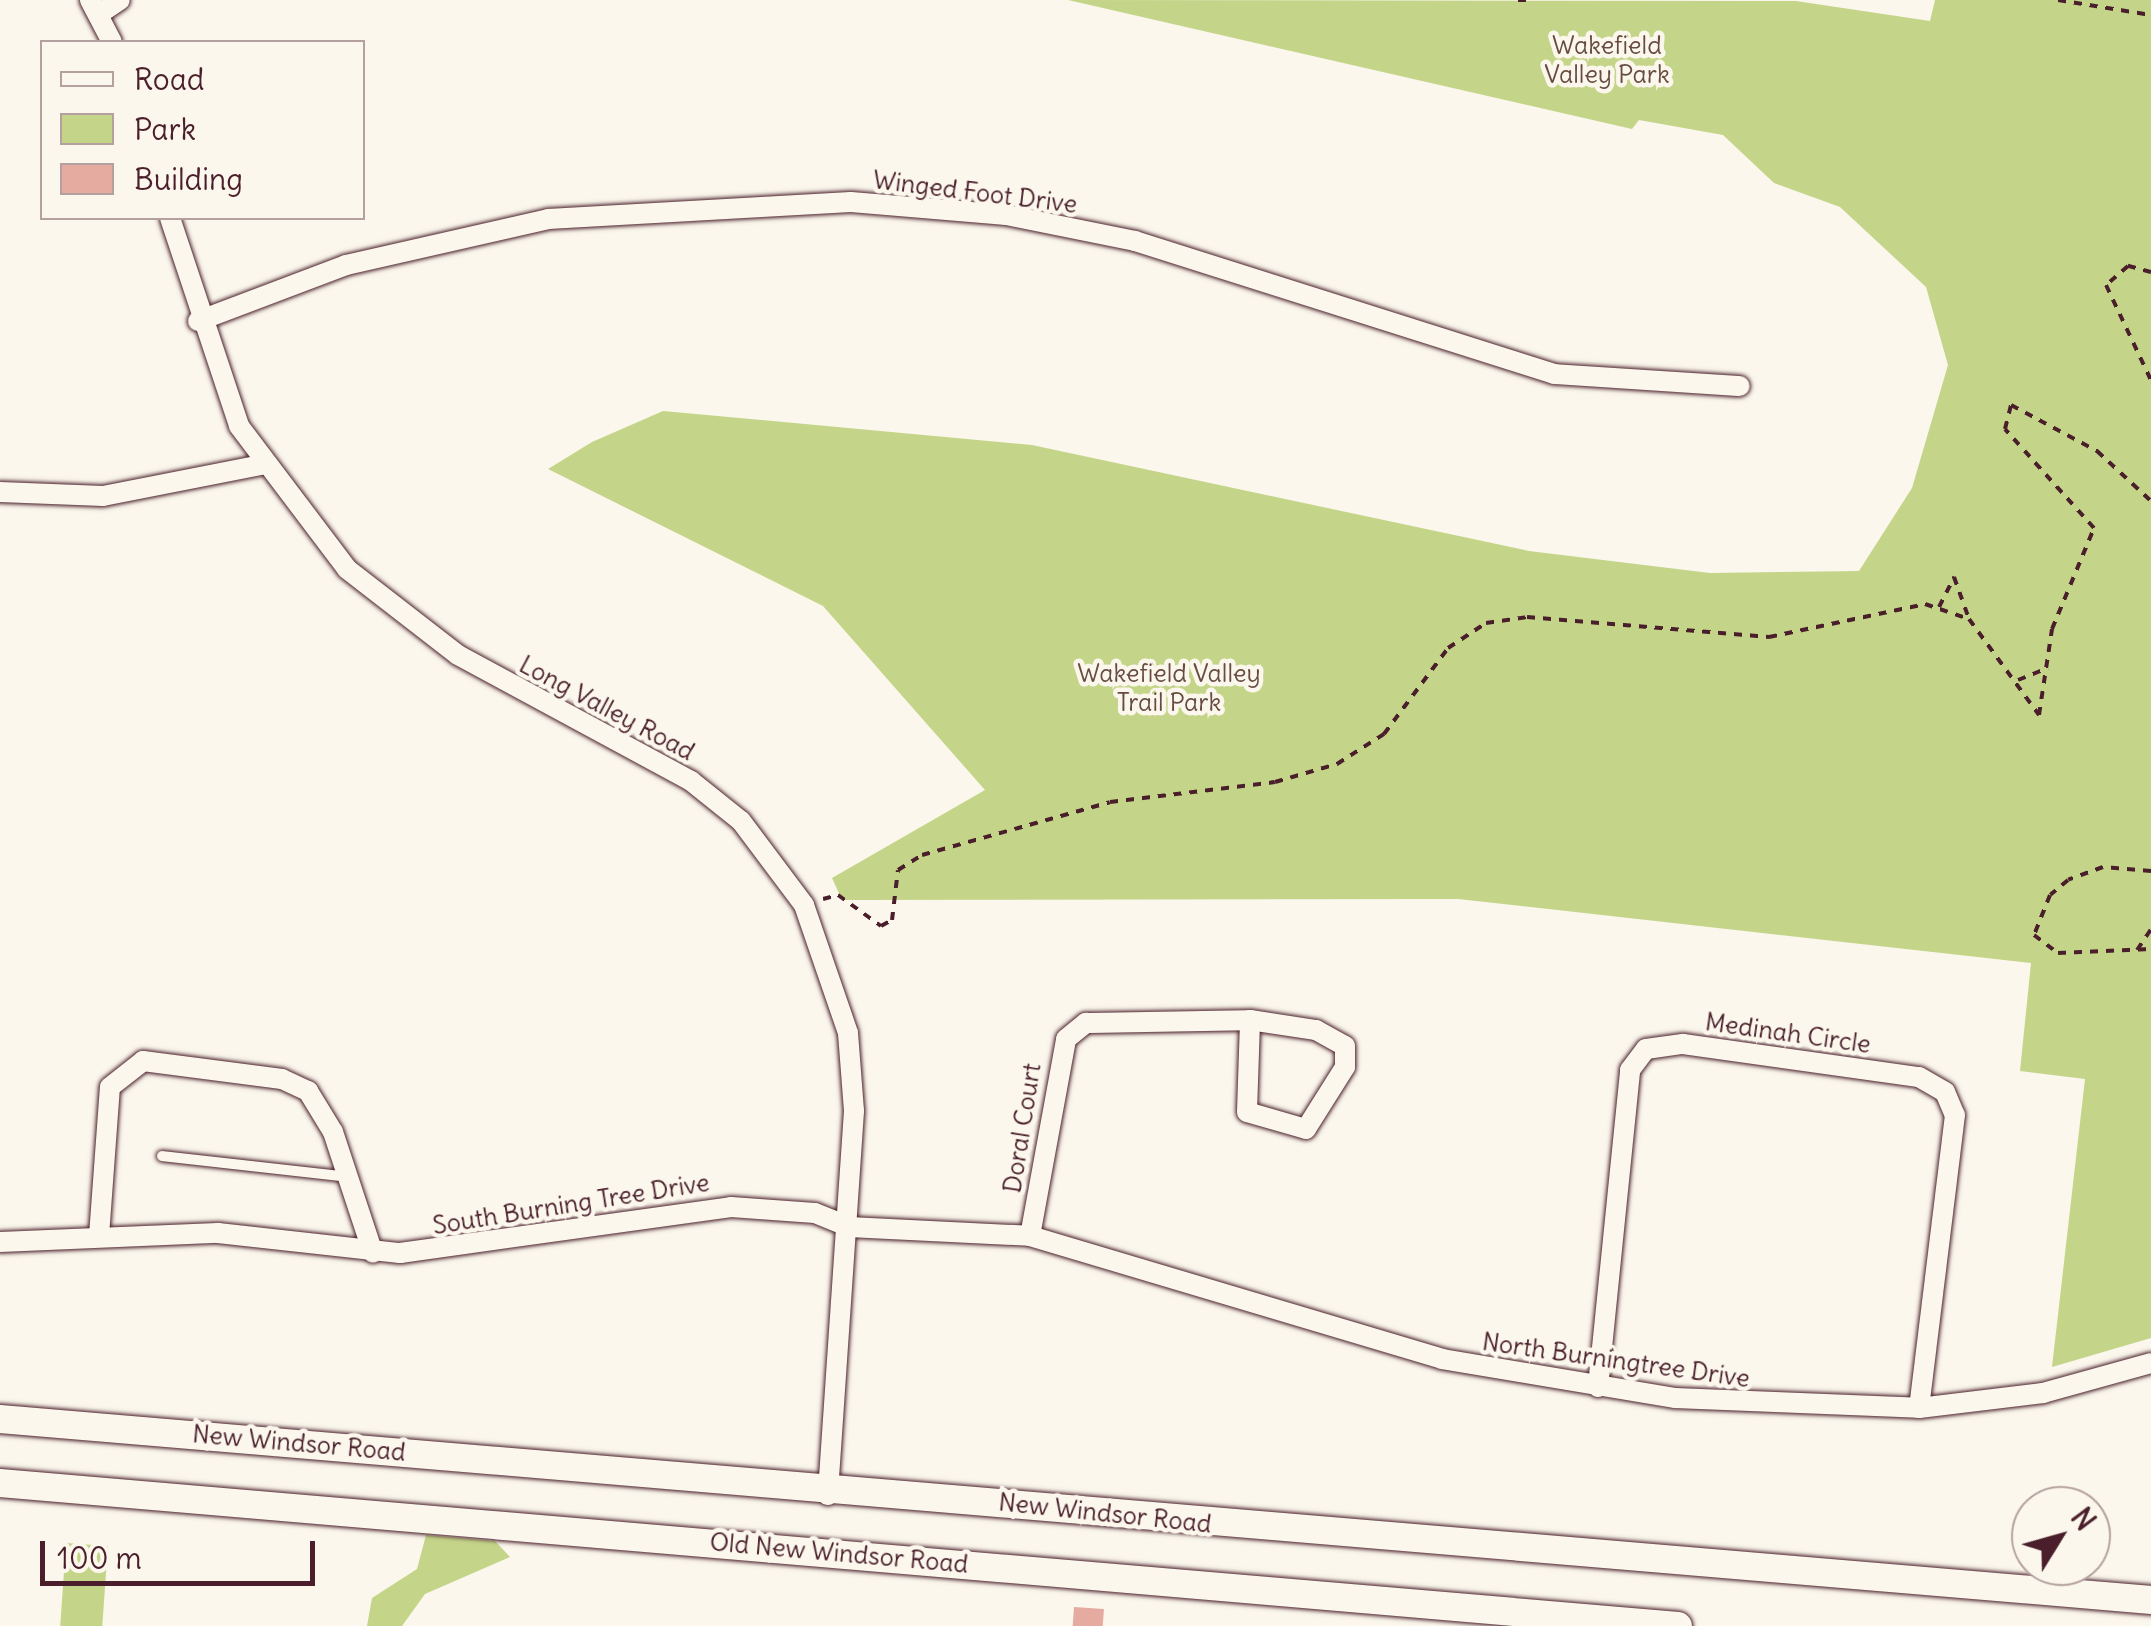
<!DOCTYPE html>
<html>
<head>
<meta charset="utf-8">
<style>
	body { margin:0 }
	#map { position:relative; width:2151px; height:1626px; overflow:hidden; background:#fbf7ec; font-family:Delius,sans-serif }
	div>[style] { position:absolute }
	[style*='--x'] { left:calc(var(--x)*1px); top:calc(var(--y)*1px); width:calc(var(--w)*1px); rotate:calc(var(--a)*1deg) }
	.green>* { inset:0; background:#c4d589; transform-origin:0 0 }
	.building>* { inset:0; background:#e5aba1; transform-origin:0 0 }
	.path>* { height:4px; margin-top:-2px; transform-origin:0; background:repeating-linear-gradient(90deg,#4a1f2b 0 8px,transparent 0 16px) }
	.roads { filter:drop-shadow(0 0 2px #4a1f2b) drop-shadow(0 0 2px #4a1f2b) }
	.lane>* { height:10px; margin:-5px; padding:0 5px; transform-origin:5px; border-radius:5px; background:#fbf7ec }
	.street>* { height:20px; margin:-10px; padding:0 10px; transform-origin:10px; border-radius:10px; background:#fbf7ec }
	.secondary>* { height:28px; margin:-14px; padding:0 14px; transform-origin:14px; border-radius:14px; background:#fbf7ec }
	span { translate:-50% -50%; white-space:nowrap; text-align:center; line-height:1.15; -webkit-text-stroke:9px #fbf7ec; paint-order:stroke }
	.park-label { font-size:25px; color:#684c42 }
	.street-label { font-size:25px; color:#4a1f2b }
	.legend { position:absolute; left:40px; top:40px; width:325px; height:180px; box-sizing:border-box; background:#fbf7ec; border:2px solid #b4a19f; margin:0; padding:12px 18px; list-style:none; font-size:30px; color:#4a1f2b }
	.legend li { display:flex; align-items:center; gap:20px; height:50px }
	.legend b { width:50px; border:2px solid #b4a19f }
	.north { position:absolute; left:2011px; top:1486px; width:100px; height:100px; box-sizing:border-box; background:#fbf7ec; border:2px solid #b4a19f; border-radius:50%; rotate:53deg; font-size:28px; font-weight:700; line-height:40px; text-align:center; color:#4a1f2b }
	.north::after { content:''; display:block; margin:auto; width:35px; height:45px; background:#4a1f2b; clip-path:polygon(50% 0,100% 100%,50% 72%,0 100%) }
	.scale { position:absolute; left:40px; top:1541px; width:275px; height:45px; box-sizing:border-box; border:5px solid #4a1f2b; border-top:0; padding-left:12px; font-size:30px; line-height:35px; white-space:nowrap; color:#4a1f2b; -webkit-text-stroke:8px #fbf7ec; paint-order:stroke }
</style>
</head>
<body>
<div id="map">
	<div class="green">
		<i style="clip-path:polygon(1068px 0,1796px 1px,1930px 21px,1935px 0,2151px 0,2151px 1338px,2052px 1367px,2085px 1079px,2020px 1071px,2031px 963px,1458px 899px,842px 900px,832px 878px,985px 790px,823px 606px,548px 469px,592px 442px,663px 411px,1032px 445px,1529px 551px,1710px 573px,1859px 571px,1912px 488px,1948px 365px,1926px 287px,1840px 207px,1774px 183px,1723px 135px,1639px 120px,1632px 129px)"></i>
		<i style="clip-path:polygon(426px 1535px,495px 1541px,510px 1557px,425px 1594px,402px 1626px,367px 1626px,372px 1598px,417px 1569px)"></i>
		<i style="left:66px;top:1543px;width:42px;height:83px;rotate:4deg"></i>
	</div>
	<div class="building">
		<i style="left:1074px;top:1607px;width:30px;height:19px;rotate:4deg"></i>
	</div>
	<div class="path">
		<i style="--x:1518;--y:0;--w:15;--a:0"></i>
		<i style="--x:2058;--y:0;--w:94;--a:9.2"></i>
		<i style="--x:2151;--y:272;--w:24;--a:-165"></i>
		<i style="--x:2128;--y:266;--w:29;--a:139"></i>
		<i style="--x:2106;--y:285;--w:105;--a:64.7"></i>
		<i style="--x:1939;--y:607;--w:34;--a:-63"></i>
		<i style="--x:1954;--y:577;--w:45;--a:70.3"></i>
		<i style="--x:2018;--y:680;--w:32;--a:-22"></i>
		<i style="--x:2151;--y:871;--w:48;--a:-175.2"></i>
		<i style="--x:2103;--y:867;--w:37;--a:160"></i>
		<i style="--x:2068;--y:880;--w:23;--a:140"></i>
		<i style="--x:2050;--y:895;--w:43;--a:111.8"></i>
		<i style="--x:2034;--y:935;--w:30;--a:37"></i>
		<i style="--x:2058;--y:953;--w:93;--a:-2.5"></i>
		<i style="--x:823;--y:899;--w:16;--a:-15"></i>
		<i style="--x:838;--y:895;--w:53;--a:35.8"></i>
		<i style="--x:881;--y:926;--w:13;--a:-29"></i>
		<i style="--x:892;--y:920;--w:50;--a:-83.2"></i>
		<i style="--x:898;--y:870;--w:28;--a:-32"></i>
		<i style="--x:922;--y:855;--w:195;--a:-15.7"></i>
		<i style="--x:1110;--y:802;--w:166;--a:-6.9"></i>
		<i style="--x:1275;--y:782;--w:65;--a:-16.2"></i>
		<i style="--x:1337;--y:764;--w:56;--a:-32.6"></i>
		<i style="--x:1384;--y:734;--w:107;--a:-53.3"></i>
		<i style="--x:1448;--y:648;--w:45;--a:-33.3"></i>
		<i style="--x:1486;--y:623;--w:41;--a:-8.3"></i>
		<i style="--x:1527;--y:617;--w:243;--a:4.7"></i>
		<i style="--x:1769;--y:637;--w:159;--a:-11.9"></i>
		<i style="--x:1925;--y:604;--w:46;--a:18.8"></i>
		<i style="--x:1969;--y:619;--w:119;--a:53.9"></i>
		<i style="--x:2039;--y:715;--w:87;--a:-81.4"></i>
		<i style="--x:2052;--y:629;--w:109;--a:-67.4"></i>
		<i style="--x:2094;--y:528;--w:133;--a:-132"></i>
		<i style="--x:2005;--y:429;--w:25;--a:-76"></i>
		<i style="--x:2011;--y:405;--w:98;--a:28.1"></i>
		<i style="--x:2097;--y:451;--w:74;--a:42.8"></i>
		<i style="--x:2137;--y:950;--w:25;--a:-56"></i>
	</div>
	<div class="roads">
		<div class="lane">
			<i style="--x:162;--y:1156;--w:188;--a:6.4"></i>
		</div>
		<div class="street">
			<i style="--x:90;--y:0;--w:47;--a:62.4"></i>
			<i style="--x:99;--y:14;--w:25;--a:-34"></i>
			<i style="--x:170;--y:218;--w:219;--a:71.6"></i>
			<i style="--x:239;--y:426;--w:179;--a:52.9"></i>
			<i style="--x:347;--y:569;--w:140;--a:37.8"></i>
			<i style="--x:458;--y:655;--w:265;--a:28.4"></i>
			<i style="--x:691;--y:781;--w:64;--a:38.7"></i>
			<i style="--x:741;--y:821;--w:105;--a:53.1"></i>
			<i style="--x:804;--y:905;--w:135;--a:71"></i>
			<i style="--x:848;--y:1033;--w:78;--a:85.6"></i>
			<i style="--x:854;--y:1111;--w:385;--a:93.9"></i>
			<i style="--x:198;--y:321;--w:158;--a:-20.7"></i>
			<i style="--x:346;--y:265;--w:207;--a:-12.8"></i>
			<i style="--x:548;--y:219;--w:303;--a:-3.2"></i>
			<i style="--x:851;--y:202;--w:156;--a:4.8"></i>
			<i style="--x:1006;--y:215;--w:132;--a:11.4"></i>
			<i style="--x:1135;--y:241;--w:440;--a:17.6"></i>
			<i style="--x:1554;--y:374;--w:186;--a:3.7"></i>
			<i style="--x:0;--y:492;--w:103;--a:2.2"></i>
			<i style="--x:103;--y:496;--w:161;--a:-11.1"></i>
			<i style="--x:1250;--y:1020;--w:67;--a:8.6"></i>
			<i style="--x:1316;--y:1030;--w:33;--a:29"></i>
			<i style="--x:1345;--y:1046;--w:21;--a:90"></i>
			<i style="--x:1345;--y:1067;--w:73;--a:122.2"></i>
			<i style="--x:1306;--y:1129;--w:61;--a:-163.9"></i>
			<i style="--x:1247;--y:1112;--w:92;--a:-88.1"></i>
			<i style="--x:99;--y:1236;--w:149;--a:-85.8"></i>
			<i style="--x:110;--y:1087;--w:42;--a:-38.2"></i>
			<i style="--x:143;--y:1061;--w:140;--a:7.4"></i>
			<i style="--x:282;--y:1079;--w:29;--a:25"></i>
			<i style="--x:308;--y:1091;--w:48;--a:58.6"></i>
			<i style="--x:333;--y:1132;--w:127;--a:71.7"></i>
			<i style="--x:1030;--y:1236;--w:200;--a:-79.6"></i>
			<i style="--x:1066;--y:1039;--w:26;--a:-39"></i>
			<i style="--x:1086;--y:1023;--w:164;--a:-1"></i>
			<i style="--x:0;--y:1242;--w:218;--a:-2.4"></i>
			<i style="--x:218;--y:1233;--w:183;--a:6.3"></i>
			<i style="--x:400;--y:1253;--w:334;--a:-7.9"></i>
			<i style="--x:731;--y:1207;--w:84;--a:4.1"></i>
			<i style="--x:815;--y:1213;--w:37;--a:22"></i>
			<i style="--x:849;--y:1227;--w:181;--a:2.8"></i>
			<i style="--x:1030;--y:1236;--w:430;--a:16.6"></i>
			<i style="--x:1442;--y:1359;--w:236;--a:9.5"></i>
			<i style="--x:1675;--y:1398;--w:244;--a:2.3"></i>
			<i style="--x:1919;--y:1408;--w:125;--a:-6.9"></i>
			<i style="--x:2043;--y:1393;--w:112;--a:-15.5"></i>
			<i style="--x:1598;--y:1387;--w:319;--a:-84.2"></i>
			<i style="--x:1630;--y:1070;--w:26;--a:-53"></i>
			<i style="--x:1646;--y:1049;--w:37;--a:-8"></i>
			<i style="--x:1683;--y:1044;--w:238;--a:8"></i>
			<i style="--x:1919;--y:1077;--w:30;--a:30"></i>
			<i style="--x:1945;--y:1092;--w:25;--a:67"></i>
			<i style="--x:1955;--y:1115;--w:295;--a:97"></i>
		</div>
		<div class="secondary">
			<i style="--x:0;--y:1419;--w:2159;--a:4.81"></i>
			<i style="--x:0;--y:1483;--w:1684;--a:4.87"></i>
		</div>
	</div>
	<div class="park-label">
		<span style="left:1607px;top:60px">Wakefield<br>Valley Park</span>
		<span style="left:1169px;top:688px">Wakefield Valley<br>Trail Park</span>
	</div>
	<div class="street-label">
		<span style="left:975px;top:192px;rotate:7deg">Winged Foot Drive</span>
		<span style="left:607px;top:708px;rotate:28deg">Long Valley Road</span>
		<span style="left:1788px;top:1033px;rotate:8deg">Medinah Circle</span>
		<span style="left:1022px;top:1128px;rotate:-81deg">Doral Court</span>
		<span style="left:571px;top:1204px;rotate:-9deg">South Burning Tree Drive</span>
		<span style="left:1616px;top:1360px;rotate:8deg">North Burningtree Drive</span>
		<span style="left:299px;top:1443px;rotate:5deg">New Windsor Road</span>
		<span style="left:1105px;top:1513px;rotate:6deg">New Windsor Road</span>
		<span style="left:839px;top:1553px;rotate:5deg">Old New Windsor Road</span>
	</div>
	<ul class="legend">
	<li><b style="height:12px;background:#fbf7ec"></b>Road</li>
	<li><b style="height:28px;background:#c4d589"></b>Park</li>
	<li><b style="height:28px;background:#e5aba1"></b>Building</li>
	</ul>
	<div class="north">N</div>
	<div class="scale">100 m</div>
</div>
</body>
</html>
